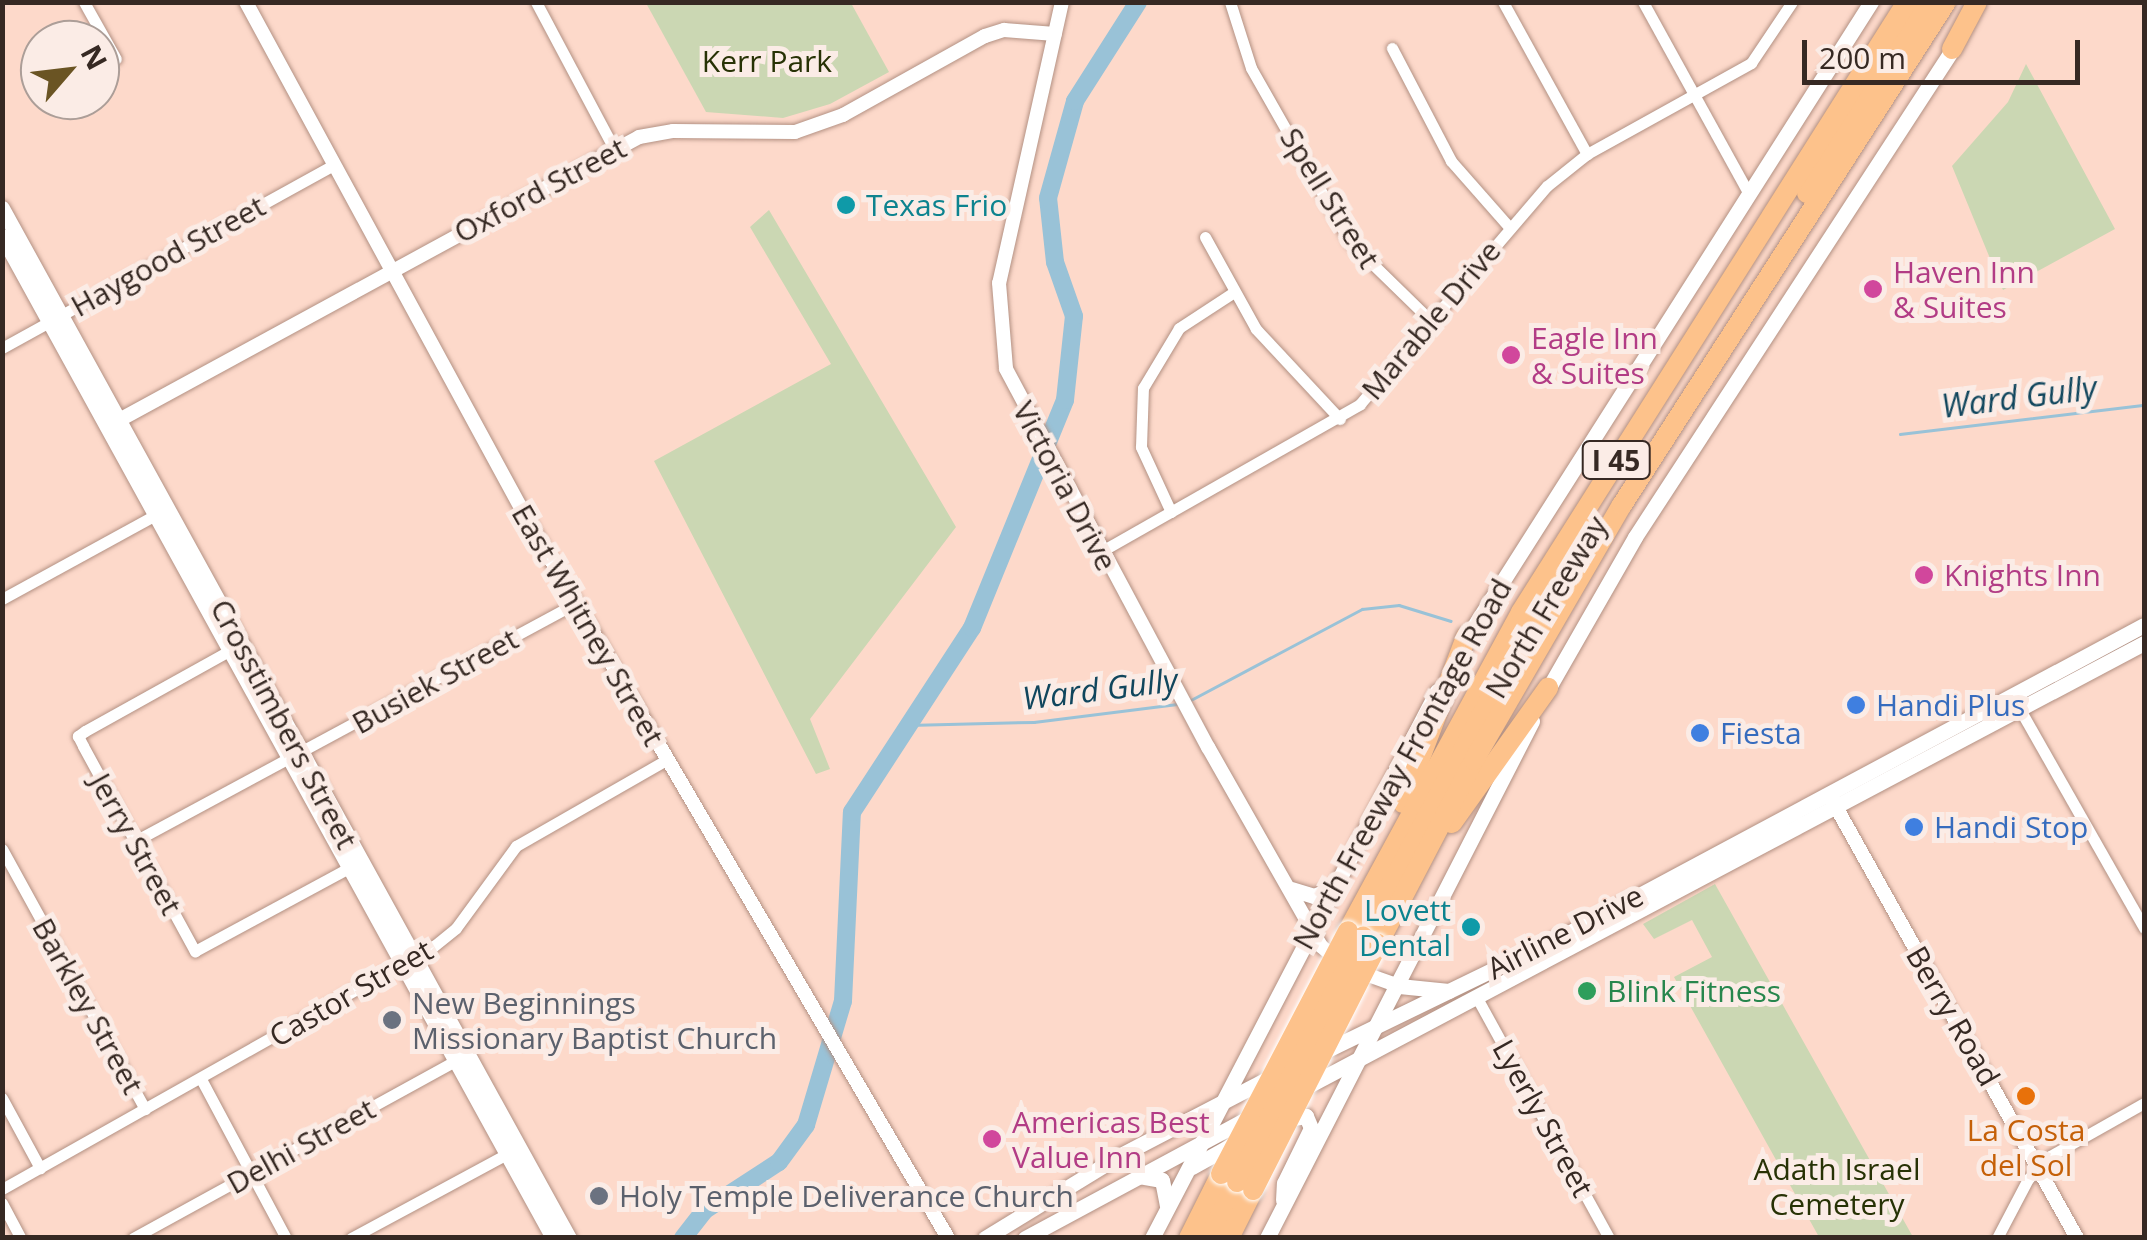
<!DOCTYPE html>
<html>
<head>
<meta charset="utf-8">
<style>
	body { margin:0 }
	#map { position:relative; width:2147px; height:1240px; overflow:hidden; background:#fdd9ca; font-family:"Open Sans",sans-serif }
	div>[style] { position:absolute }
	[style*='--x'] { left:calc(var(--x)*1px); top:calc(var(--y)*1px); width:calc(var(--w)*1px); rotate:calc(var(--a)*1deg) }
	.green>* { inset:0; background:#cbd7b3 }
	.stream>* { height:2.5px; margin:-1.25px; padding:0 1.25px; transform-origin:1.25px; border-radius:1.25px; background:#99c2d7 }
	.river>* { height:18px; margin:-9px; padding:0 9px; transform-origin:9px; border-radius:9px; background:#99c2d7 }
	.roads { filter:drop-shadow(0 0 2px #b39183) drop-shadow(0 0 2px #b39183) }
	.minor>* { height:11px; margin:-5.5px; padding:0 5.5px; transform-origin:5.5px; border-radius:5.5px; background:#fff }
	.tertiary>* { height:14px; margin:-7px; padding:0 7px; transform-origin:7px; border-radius:7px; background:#fff }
	.secondary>* { height:15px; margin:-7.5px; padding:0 7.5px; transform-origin:7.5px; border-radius:7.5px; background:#fff }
	.motorway>* { height:20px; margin:-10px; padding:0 10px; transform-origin:10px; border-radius:10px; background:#fdc28b }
	.bridges { filter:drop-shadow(0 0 2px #fff) drop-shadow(0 0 2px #fff) }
	.motorway-bridge>* { height:20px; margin:-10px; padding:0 10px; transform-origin:10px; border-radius:10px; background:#fdc28b }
	.dots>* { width:28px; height:28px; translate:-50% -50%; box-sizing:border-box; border:5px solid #fbece6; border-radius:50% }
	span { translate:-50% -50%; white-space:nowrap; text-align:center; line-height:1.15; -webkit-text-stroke:10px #fbece6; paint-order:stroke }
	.shield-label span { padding:2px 8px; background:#fbece6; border:2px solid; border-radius:8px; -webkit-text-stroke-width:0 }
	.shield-label { font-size:28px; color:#362923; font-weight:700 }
	.park-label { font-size:30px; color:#273205 }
	.street-label { font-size:30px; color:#362923 }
	.culture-label { font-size:30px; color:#0d838f }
	.left { translate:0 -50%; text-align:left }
	.right { translate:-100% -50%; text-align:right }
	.hotel-label { font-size:30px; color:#b23c85 }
	.shop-label { font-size:30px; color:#366cbe }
	.leisure-label { font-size:30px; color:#27864d }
	.worship-label { font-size:30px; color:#5b616d }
	.food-label { font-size:30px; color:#c56008 }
	.water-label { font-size:32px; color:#10465d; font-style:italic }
	.frame { position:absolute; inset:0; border:5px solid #362923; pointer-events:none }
	.north { position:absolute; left:20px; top:20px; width:100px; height:100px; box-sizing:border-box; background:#fbece6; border:2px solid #ac9e98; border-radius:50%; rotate:62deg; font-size:28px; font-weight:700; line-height:40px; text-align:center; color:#362923 }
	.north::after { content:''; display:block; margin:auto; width:35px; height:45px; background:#6a5423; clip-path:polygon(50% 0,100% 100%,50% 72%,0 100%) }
	.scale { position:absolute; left:1802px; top:40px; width:278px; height:45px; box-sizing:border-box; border:5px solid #362923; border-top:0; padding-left:12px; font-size:30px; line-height:35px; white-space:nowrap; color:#362923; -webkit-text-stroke:8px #fbece6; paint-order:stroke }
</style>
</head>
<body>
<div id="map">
	<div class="green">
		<i style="clip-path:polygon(646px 3px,851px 3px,889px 72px,830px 104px,783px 118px,706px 112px)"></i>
		<i style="clip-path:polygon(2026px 64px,2115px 229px,2003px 290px,1952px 166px,2008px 102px)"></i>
		<i style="clip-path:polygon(769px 210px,956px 527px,810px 719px,830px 769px,816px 774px,654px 461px,831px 364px,750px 227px)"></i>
		<i style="clip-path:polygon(1715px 884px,1913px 1237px,1819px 1237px,1674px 977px,1712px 957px,1692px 920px,1654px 939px,1643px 924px)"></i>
	</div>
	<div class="stream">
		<i style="--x:1900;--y:434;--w:246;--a:-6.8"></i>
		<i style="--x:1189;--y:701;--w:196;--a:-28"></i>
		<i style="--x:1362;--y:609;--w:37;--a:-6"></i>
		<i style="--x:1399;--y:605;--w:54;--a:17.1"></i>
		<i style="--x:908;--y:725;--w:126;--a:-1.4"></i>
		<i style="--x:1034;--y:722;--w:144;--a:-7.2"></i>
	</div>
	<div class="river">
		<i style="--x:683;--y:1238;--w:36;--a:-52"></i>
		<i style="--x:705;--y:1210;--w:88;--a:-33"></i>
		<i style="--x:779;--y:1162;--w:46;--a:-53.9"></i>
		<i style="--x:806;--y:1125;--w:129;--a:-73.4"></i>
		<i style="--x:843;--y:1001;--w:189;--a:-87.3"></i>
		<i style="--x:852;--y:812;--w:220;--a:-56.9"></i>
		<i style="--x:972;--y:628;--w:246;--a:-67.8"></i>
		<i style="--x:1065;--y:400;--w:84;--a:-83.9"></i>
		<i style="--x:1074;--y:316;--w:57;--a:-109.4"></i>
		<i style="--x:1055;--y:262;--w:64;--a:-96.2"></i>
		<i style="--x:1048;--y:198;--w:101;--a:-74.4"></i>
		<i style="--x:1075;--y:101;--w:117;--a:-57.5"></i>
	</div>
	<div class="roads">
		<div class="minor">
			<i style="--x:84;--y:2;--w:65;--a:60.7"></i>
			<i style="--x:536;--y:2;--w:166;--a:62"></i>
			<i style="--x:1230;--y:2;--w:69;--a:72.3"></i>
			<i style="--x:1251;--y:68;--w:200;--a:60.4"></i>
			<i style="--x:1350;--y:242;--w:113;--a:44.3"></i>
			<i style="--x:1503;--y:2;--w:174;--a:61.1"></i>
			<i style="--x:1643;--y:2;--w:219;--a:61.1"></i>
			<i style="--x:1392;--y:48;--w:127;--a:62.4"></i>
			<i style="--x:1451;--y:161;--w:88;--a:48.7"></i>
			<i style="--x:1205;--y:237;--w:105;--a:61"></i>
			<i style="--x:1256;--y:329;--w:123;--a:47"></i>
			<i style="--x:2;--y:348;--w:379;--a:-28.9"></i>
			<i style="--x:1171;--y:512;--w:72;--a:-114.8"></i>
			<i style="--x:1141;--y:447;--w:59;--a:-88.1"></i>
			<i style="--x:1143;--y:388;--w:70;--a:-59"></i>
			<i style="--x:1179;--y:328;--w:66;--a:-33.2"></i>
			<i style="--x:1100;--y:552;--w:299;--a:-29.6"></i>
			<i style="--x:1360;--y:404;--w:287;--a:-49.4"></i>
			<i style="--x:1547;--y:186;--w:51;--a:-38.7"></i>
			<i style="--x:1587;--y:154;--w:188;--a:-29"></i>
			<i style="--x:1751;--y:63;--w:73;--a:-56.1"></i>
			<i style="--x:2;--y:599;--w:181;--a:-28.7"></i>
			<i style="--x:236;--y:647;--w:173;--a:150.9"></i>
			<i style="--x:85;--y:731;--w:9;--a:144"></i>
			<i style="--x:78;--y:736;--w:11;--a:63"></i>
			<i style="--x:83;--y:746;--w:234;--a:61.4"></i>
			<i style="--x:195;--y:951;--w:181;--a:-28.4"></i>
			<i style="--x:2018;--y:706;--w:255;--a:60.4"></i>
			<i style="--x:135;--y:841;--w:501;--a:-28.35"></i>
			<i style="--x:2;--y:849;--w:297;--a:61.2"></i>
			<i style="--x:1477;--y:998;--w:274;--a:61.2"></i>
			<i style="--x:201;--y:1079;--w:180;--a:61.9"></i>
			<i style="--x:2;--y:1098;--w:80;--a:61.5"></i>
			<i style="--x:2;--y:1189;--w:496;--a:-29.4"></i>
			<i style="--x:434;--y:946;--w:28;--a:-39"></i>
			<i style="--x:456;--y:928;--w:102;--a:-53.8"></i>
			<i style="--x:516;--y:846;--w:173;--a:-29.8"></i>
			<i style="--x:2;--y:1203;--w:40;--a:62"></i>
			<i style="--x:133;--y:1238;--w:376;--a:-28.8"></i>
			<i style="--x:351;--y:1238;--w:182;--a:-28.3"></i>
			<i style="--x:1997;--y:1238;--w:67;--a:-62.3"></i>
			<i style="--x:2028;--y:1179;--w:32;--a:-46"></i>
			<i style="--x:2050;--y:1156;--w:108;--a:-29.4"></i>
		</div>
		<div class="tertiary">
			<i style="--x:246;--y:2;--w:591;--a:61.48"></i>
			<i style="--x:528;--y:521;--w:831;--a:59.64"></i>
			<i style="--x:1062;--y:2;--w:288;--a:102.6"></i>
			<i style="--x:999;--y:283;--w:86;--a:85.3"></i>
			<i style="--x:1006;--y:369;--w:429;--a:61.9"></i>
			<i style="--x:1208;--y:747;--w:229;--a:60.4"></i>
			<i style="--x:1321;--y:946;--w:23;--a:41"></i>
			<i style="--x:112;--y:424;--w:600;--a:-28.57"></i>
			<i style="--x:639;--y:137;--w:35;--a:-10"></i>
			<i style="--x:673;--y:131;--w:122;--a:0.5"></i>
			<i style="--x:795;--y:132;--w:51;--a:-19.5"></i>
			<i style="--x:843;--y:115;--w:162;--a:-29.1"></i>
			<i style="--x:985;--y:36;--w:20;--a:-18"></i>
			<i style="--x:1004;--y:30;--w:51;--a:4.5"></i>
			<i style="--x:1831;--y:798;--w:504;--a:60.79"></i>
			<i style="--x:1357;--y:971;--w:45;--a:19.7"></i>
		</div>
		<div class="secondary">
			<i style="--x:2;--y:208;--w:1176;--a:61.17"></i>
			<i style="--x:2;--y:236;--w:1144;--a:61.19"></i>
			<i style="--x:1462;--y:645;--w:762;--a:-57.54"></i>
			<i style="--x:1544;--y:696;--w:183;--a:-60.2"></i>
			<i style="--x:1635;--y:537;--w:588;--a:-56.93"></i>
			<i style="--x:1291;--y:889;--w:24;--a:17"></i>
			<i style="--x:1314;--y:896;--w:20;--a:-24"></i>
			<i style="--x:1399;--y:986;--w:50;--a:5.7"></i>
			<i style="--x:1321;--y:1053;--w:281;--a:-25.9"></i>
			<i style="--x:1574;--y:930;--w:646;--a:-28.15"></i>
			<i style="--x:1302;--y:1089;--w:953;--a:-27.91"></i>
			<i style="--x:1192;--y:1167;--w:57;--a:-29.2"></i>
			<i style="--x:1139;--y:1176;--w:23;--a:10"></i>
			<i style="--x:1162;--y:1180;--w:26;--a:79"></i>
			<i style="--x:1283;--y:1200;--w:17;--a:-87"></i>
			<i style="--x:1284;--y:1183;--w:61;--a:-63.9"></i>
			<i style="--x:1311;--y:1128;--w:13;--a:-113"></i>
			<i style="--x:1306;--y:1116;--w:20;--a:171"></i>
			<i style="--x:985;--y:1238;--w:157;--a:-31.5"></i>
			<i style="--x:1119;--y:1156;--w:174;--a:-27.5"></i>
			<i style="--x:1025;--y:1238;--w:261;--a:-28.3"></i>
			<i style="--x:1152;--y:1238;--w:617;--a:-62.48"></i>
			<i style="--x:1267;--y:1238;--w:581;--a:-62.86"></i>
		</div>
		<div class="motorway">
			<i style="--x:1952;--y:49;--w:53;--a:-62"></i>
			<i style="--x:1807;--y:193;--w:226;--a:-57.6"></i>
			<i style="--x:1403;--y:803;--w:178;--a:-69.2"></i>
			<i style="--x:1452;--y:823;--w:166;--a:-54.6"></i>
			<i style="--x:1348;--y:931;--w:363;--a:-61.5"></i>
			<i style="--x:1521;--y:612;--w:722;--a:-57.67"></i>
			<i style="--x:1363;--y:937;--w:280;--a:-61.9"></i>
			<i style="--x:1495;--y:690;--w:188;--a:-58.5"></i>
			<i style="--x:1378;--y:944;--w:208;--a:-62.4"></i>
			<i style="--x:1474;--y:760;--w:295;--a:-59.9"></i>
			<i style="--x:1622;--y:505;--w:598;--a:-57.21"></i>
			<i style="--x:1189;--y:1238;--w:72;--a:-63.4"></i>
			<i style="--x:1209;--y:1238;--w:63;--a:-63.4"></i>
			<i style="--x:1229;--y:1238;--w:54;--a:-63.4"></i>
		</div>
	</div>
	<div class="bridges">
		<div class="motorway-bridge">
			<i style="--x:1221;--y:1174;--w:274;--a:-62.4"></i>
			<i style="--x:1237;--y:1182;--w:276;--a:-62.8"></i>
			<i style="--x:1253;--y:1190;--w:276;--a:-63.1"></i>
		</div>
	</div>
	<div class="dots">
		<i style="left:846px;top:205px;background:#0f9aa8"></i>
		<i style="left:1873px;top:289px;background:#d1479c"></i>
		<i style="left:1511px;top:355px;background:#d1479c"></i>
		<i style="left:1924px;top:575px;background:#d1479c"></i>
		<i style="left:1856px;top:705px;background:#3f7fe0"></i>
		<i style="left:1700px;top:733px;background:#3f7fe0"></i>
		<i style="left:1914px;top:827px;background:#3f7fe0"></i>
		<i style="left:1471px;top:927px;background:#0f9aa8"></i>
		<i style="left:1587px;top:991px;background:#2e9e5b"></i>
		<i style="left:392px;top:1020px;background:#6b7280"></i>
		<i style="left:2026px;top:1096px;background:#e8710a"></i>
		<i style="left:992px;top:1139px;background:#d1479c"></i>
		<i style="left:599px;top:1196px;background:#6b7280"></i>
	</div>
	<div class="shield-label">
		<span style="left:1616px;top:460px">I 45</span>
	</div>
	<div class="park-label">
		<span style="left:767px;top:61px">Kerr Park</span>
		<span style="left:1837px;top:1186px">Adath Israel<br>Cemetery</span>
	</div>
	<div class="street-label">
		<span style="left:540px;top:190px;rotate:-28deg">Oxford Street</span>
		<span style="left:1330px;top:198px;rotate:58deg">Spell Street</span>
		<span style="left:168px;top:256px;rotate:-29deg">Haygood Street</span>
		<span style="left:1431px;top:320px;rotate:-50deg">Marable Drive</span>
		<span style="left:1065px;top:486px;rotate:62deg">Victoria Drive</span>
		<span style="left:1546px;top:607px;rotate:-59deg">North Freeway</span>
		<span style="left:588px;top:625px;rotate:60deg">East Whitney Street</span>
		<span style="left:435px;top:681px;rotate:-29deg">Busiek Street</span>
		<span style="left:284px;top:724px;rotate:62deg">Crosstimbers Street</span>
		<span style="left:1402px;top:764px;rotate:-61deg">North Freeway Frontage Road</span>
		<span style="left:136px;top:844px;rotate:61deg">Jerry Street</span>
		<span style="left:1565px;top:932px;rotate:-27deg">Airline Drive</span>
		<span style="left:351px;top:993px;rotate:-30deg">Castor Street</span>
		<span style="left:88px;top:1006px;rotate:61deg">Barkley Street</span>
		<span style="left:1953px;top:1016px;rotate:60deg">Berry Road</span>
		<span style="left:1543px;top:1118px;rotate:61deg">Lyerly Street</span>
		<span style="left:301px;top:1146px;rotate:-29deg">Delhi Street</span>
	</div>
	<div class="culture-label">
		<span class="left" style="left:866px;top:205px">Texas Frio</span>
		<span class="right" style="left:1451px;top:927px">Lovett<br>Dental</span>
	</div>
	<div class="hotel-label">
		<span class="left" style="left:1893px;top:289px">Haven Inn<br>&amp; Suites</span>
		<span class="left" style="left:1531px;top:355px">Eagle Inn<br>&amp; Suites</span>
		<span class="left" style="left:1944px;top:575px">Knights Inn</span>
		<span class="left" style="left:1012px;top:1139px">Americas Best<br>Value Inn</span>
	</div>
	<div class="shop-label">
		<span class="left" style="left:1876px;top:705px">Handi Plus</span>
		<span class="left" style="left:1720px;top:733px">Fiesta</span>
		<span class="left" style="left:1934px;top:827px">Handi Stop</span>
	</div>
	<div class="leisure-label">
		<span class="left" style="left:1607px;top:991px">Blink Fitness</span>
	</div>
	<div class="worship-label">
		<span class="left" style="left:412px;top:1020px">New Beginnings<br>Missionary Baptist Church</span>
		<span class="left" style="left:619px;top:1196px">Holy Temple Deliverance Church</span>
	</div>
	<div class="food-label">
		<span style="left:2026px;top:1147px">La Costa<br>del Sol</span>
	</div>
	<div class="water-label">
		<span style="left:2019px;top:397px;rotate:-7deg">Ward Gully</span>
		<span style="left:1100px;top:689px;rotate:-7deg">Ward Gully</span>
	</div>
	<div class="frame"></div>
	<div class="north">N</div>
	<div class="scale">200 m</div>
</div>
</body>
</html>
